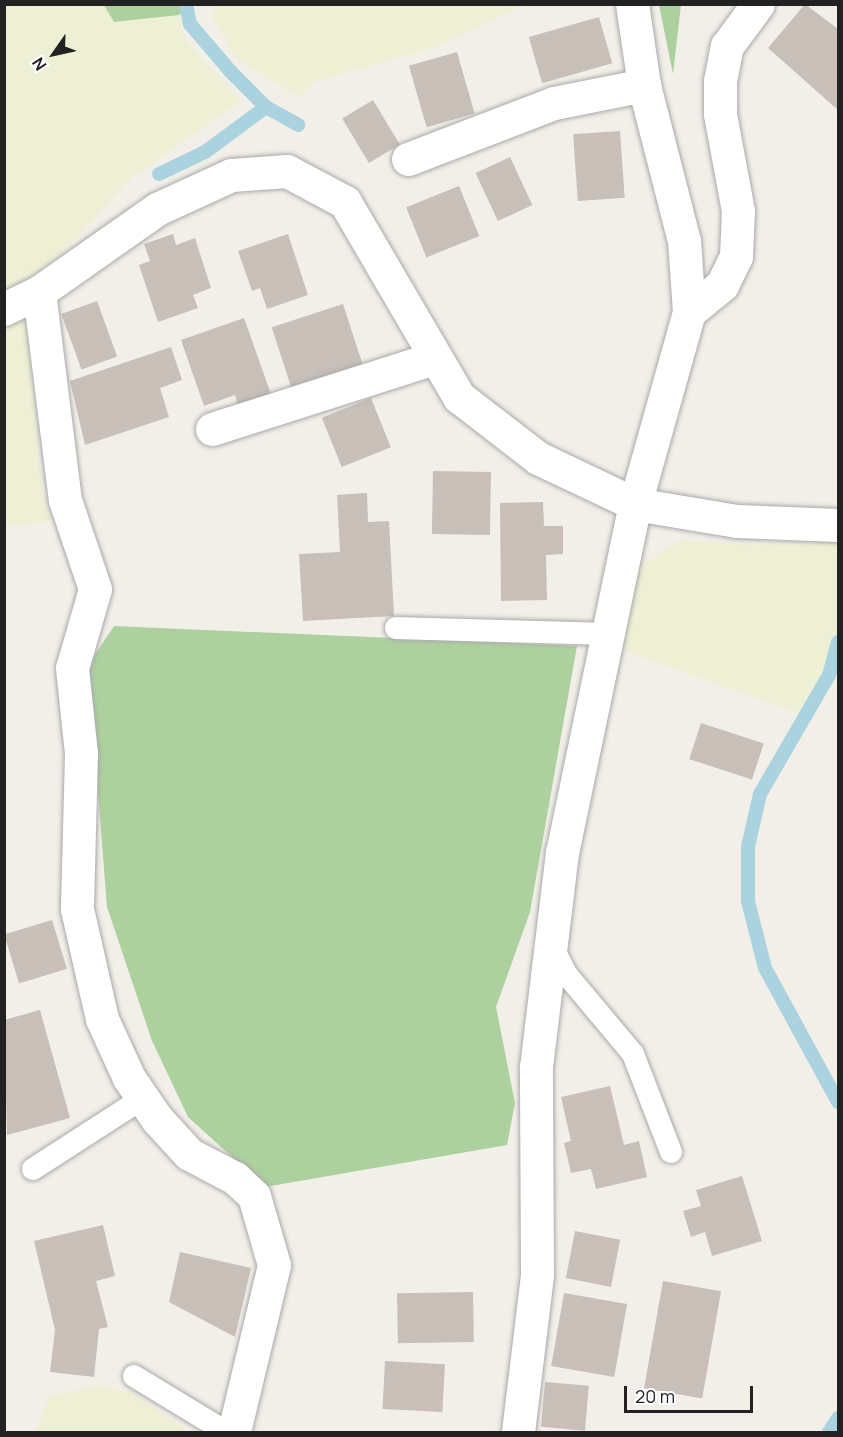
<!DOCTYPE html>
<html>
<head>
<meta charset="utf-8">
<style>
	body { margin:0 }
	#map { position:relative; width:843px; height:1437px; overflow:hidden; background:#f2efe9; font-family:Manrope,sans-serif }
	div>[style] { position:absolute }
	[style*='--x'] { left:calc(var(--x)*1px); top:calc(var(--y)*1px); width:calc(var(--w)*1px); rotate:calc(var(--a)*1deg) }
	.farmland>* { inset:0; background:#eef0d5 }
	.forest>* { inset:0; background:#add19e }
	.stream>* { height:14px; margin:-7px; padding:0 7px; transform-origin:7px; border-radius:7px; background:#aad3df }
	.building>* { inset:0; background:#c7bfb8; transform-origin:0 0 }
	.roads { filter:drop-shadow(0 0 2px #a9a9a9) drop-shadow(0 0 2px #a9a9a9) }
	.lane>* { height:22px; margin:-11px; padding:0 11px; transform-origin:11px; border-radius:11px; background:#fff }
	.street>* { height:33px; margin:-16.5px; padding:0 16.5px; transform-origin:16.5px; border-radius:16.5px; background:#fff }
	span { translate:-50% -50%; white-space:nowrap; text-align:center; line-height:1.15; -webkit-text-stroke:6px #fff; paint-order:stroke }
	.frame { position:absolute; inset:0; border:6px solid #222; pointer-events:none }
	.north { position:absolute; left:24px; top:24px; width:60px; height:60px; -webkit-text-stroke:4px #fff; paint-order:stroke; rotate:236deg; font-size:16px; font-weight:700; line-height:24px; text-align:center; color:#222 }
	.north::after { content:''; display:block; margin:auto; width:21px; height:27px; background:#222; clip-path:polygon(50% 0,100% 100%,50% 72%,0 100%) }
	.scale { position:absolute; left:624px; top:1386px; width:129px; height:27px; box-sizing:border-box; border:3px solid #222; border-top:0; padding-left:8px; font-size:18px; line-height:21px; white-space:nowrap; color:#222; -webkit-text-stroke:4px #fff; paint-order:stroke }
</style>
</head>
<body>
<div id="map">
	<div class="farmland">
		<i style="clip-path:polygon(218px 4px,525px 4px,525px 5px,438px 46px,316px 82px,299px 98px,237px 59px,211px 17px)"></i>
		<i style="clip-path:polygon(5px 5px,104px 5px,115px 22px,179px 15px,187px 42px,241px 101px,133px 177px,55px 260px,5px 294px)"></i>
		<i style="clip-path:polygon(26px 315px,42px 488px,51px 522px,5px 526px,5px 325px)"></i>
		<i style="clip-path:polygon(838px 538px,838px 644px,803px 715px,619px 649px,639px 567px,679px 540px,766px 545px)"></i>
		<i style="clip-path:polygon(97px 1385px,133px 1393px,189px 1432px,35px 1432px,49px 1396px)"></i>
	</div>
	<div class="forest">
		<i style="clip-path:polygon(104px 5px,194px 5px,179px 15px,114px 22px)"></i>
		<i style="clip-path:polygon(659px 5px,681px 5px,673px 74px)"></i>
		<i style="clip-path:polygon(114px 626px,577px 646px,530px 912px,496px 1007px,515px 1103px,507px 1145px,265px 1187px,188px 1117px,152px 1041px,107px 907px,88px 665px)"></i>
	</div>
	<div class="stream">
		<i style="--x:186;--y:4;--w:20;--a:79"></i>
		<i style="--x:190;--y:24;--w:63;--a:49.5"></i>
		<i style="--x:231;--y:72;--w:49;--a:45"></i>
		<i style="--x:266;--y:107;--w:37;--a:29"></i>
		<i style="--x:159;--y:174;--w:51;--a:-25.6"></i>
		<i style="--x:205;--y:152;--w:76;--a:-36.4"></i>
		<i style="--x:838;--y:642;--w:34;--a:105"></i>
		<i style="--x:829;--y:675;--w:138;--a:120.1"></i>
		<i style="--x:760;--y:794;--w:54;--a:102.8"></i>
		<i style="--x:748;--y:847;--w:54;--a:90"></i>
		<i style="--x:748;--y:901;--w:69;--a:75.8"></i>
		<i style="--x:765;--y:968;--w:153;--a:61.4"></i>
		<i style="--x:829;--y:1432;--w:17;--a:-57"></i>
	</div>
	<div class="building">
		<i style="clip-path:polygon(805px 4px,838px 29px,838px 110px,768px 48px)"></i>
		<i style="left:599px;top:17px;width:48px;height:73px;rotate:74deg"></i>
		<i style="left:457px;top:52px;width:64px;height:50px;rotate:74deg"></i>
		<i style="left:373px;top:100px;width:52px;height:36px;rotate:59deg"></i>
		<i style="left:620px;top:131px;width:67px;height:47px;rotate:86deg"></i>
		<i style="left:510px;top:157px;width:53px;height:38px;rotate:65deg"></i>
		<i style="left:459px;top:186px;width:54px;height:57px;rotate:68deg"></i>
		<i style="clip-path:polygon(173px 234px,176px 245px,195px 238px,211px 288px,193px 295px,198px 308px,158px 322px,139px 265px,150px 261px,144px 244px)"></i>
		<i style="clip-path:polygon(288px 234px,308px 295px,267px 309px,260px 288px,252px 291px,238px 251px)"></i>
		<i style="left:97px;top:301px;width:59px;height:38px;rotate:70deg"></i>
		<i style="left:343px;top:304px;width:63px;height:75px;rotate:72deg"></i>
		<i style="clip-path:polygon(244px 318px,272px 397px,239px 409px,235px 395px,204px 406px,181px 340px)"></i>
		<i style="clip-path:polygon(171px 347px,182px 380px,160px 388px,169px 417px,85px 445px,70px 381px)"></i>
		<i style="left:371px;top:398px;width:53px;height:53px;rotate:68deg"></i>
		<i style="left:433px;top:471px;width:58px;height:63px;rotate:1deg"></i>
		<i style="clip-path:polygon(367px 493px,368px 522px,389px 521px,394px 616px,303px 621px,299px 554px,340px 552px,337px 495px)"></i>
		<i style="clip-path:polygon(543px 502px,544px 526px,563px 526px,563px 554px,546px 555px,547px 600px,501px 601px,500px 503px)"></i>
		<i style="left:701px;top:723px;width:66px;height:38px;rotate:18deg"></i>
		<i style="left:52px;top:920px;width:51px;height:50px;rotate:73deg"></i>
		<i style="clip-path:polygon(40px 1010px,70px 1118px,7px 1135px,4px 1020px)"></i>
		<i style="clip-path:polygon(610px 1086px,624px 1145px,639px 1141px,647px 1177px,596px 1189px,591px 1169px,571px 1173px,564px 1143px,571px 1141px,561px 1097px)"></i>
		<i style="clip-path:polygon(742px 1176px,762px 1241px,712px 1256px,705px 1232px,691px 1237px,683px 1211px,701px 1206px,696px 1190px)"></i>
		<i style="clip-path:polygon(103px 1225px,115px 1276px,96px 1281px,108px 1327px,99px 1329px,94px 1377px,50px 1372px,55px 1330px,34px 1241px)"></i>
		<i style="left:575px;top:1231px;width:46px;height:48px;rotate:11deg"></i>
		<i style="clip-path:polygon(180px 1252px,251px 1268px,235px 1337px,169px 1302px)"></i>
		<i style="left:663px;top:1281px;width:59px;height:109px;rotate:10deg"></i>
		<i style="left:473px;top:1292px;width:50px;height:76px;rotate:89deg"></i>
		<i style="left:564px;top:1293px;width:64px;height:74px;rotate:10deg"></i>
		<i style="left:385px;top:1361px;width:60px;height:48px;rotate:3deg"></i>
		<i style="left:545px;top:1382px;width:44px;height:45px;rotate:5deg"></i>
	</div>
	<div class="roads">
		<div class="lane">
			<i style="--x:396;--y:628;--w:212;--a:1.6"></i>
			<i style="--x:551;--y:944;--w:35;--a:63"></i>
			<i style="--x:567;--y:975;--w:103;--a:50.1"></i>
			<i style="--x:633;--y:1054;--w:105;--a:68.8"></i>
			<i style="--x:33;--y:1169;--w:131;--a:-32.8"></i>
			<i style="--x:134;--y:1376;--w:108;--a:31.3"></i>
		</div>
		<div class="street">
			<i style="--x:408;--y:159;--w:156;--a:-21"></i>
			<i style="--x:554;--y:103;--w:92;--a:-11.3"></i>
			<i style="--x:39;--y:292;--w:210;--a:82.9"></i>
			<i style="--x:65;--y:500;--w:94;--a:71.4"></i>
			<i style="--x:95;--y:589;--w:82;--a:106.2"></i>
			<i style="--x:72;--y:668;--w:85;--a:84"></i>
			<i style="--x:81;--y:753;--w:156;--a:91.5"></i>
			<i style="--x:77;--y:909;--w:113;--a:77.2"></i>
			<i style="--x:102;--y:1019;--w:65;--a:65.4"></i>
			<i style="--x:129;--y:1078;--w:50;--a:55.7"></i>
			<i style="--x:157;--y:1119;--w:47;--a:47.6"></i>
			<i style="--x:189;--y:1154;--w:52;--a:27.6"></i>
			<i style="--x:235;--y:1178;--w:26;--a:43"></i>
			<i style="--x:254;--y:1196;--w:72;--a:73.8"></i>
			<i style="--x:274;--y:1265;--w:172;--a:103.5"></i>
			<i style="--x:4;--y:309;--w:39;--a:-26"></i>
			<i style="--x:39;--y:292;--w:144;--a:-35.1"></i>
			<i style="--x:157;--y:209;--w:81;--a:-24.7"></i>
			<i style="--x:231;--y:175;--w:56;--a:-4.1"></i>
			<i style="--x:287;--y:171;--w:66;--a:28.1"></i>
			<i style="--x:345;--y:202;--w:226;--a:59.7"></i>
			<i style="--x:459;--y:397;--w:100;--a:37.7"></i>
			<i style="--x:538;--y:458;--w:107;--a:25.4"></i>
			<i style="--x:635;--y:504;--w:103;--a:9.5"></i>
			<i style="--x:737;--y:521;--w:101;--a:2.3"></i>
			<i style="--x:689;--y:312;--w:43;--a:-39.3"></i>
			<i style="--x:722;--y:285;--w:32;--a:-64"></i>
			<i style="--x:736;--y:256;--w:45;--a:-87.5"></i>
			<i style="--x:738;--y:211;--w:99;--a:-100.5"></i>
			<i style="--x:720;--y:114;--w:33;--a:-90"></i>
			<i style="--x:720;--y:81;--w:36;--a:-79"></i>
			<i style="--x:727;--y:46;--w:52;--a:-53.6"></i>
			<i style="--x:212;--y:429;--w:233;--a:-17.7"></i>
			<i style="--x:518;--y:1432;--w:159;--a:-83.1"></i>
			<i style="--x:537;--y:1274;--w:207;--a:-90.3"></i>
			<i style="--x:536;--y:1067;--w:216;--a:-83.1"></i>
			<i style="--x:562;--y:853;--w:357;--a:-78.2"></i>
			<i style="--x:635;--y:504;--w:199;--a:-74.3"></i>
			<i style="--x:689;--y:312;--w:71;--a:-94"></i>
			<i style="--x:684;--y:241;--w:161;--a:-104.4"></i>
			<i style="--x:644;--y:85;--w:82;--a:-98.4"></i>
		</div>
	</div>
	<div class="frame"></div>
	<div class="north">N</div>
	<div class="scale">20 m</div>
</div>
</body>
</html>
